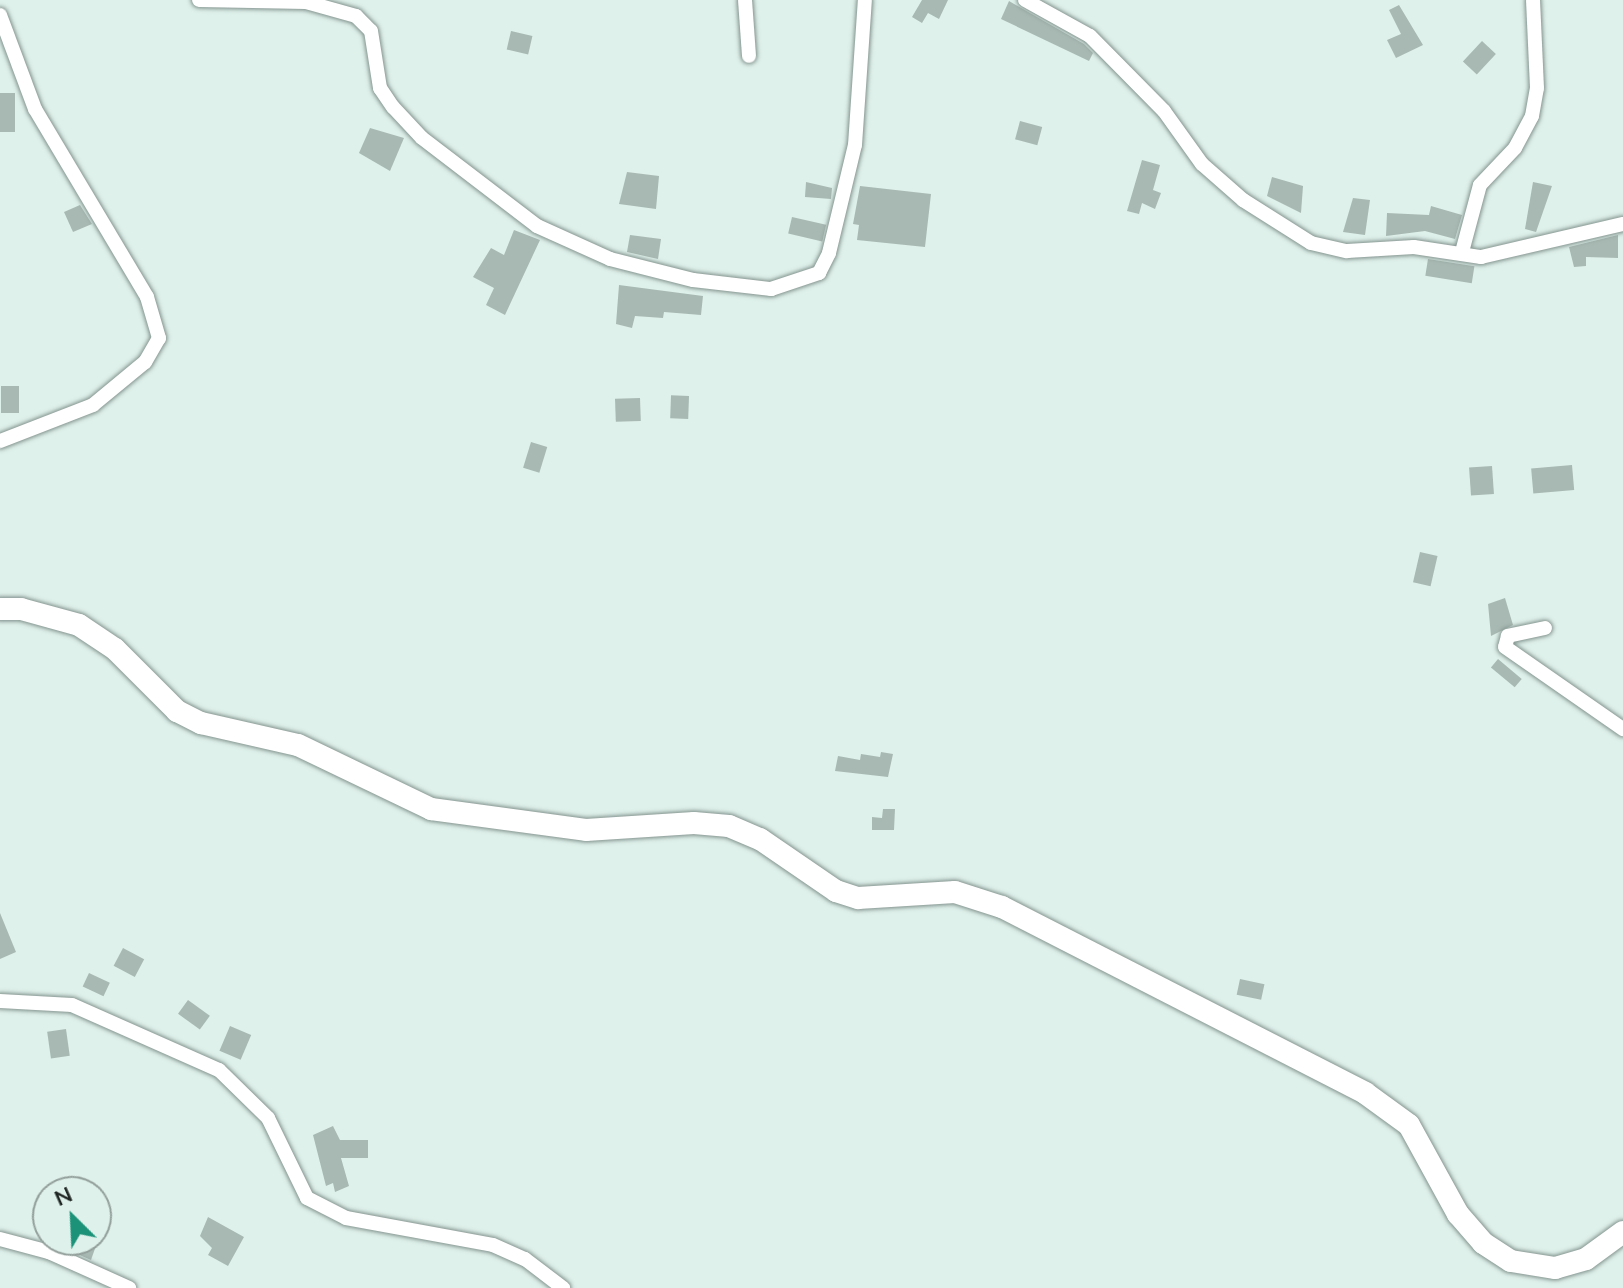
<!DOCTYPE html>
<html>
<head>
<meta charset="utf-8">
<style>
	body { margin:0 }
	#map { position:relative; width:1623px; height:1288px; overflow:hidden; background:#dff1eb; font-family:Mulish,sans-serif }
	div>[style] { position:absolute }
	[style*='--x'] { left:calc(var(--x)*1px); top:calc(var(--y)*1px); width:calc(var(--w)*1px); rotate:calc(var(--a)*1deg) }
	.building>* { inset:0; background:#a8b9b3; transform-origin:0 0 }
	.roads { filter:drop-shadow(0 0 2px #84948f) drop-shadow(0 0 2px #84948f) }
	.street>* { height:14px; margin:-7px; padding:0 7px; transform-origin:7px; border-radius:7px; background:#fff }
	.primary>* { height:22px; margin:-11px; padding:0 11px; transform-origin:11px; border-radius:11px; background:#fff }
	span { translate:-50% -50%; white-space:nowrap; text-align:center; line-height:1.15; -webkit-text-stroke:7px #dff1eb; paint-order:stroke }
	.north { position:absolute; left:32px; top:1176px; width:80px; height:80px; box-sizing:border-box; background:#dff1eb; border:2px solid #929f9b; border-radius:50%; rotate:336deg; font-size:22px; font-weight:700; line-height:32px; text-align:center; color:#1e2522 }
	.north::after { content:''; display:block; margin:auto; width:28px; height:36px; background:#1c9378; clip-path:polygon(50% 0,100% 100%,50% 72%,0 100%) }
</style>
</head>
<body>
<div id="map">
	<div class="building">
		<i style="clip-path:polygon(922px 0,948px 0,939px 19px,928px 13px,922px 23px,912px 17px)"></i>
		<i style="clip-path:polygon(1009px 1px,1084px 44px,1093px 53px,1089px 61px,1001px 19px)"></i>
		<i style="clip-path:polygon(1399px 5px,1423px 45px,1396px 58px,1387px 40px,1401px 34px,1389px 10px)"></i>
		<i style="left:511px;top:31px;width:22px;height:19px;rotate:13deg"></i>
		<i style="left:1482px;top:41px;width:19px;height:28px;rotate:43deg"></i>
		<i style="left:15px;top:93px;width:39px;height:15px;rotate:90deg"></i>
		<i style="left:1020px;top:121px;width:23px;height:19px;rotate:15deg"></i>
		<i style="clip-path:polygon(370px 128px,404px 138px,390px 171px,359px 153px)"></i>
		<i style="clip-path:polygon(1142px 160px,1160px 165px,1153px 190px,1161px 193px,1155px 209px,1142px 203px,1139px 214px,1127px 211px)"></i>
		<i style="clip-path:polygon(627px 172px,659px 176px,656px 209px,619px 204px)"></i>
		<i style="clip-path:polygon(1272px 177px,1303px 186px,1301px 213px,1267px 196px)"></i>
		<i style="clip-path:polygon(806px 182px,832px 188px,831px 199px,805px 197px)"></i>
		<i style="clip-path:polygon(1533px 182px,1552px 186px,1536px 232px,1525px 229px)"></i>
		<i style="clip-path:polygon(860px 186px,931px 194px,925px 247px,857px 240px,859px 225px,853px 224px)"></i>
		<i style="clip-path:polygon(1353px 198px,1370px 200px,1365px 235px,1343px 232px)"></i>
		<i style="clip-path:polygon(80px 205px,92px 224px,73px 232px,64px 212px)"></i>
		<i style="clip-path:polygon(1431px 206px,1462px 215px,1455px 239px,1425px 231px,1386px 236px,1387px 213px,1429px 215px)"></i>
		<i style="left:792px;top:217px;width:35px;height:17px;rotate:13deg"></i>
		<i style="clip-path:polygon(514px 230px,540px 240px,505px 315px,486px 305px,494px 288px,473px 277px,491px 248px,504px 255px)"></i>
		<i style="clip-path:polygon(630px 235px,661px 239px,658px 259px,627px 252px)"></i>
		<i style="clip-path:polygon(1618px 235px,1618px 258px,1586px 257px,1586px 266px,1574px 267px,1569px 247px)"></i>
		<i style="left:1428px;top:259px;width:47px;height:17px;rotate:9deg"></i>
		<i style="clip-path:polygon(619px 285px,703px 296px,701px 315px,664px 312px,663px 318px,635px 316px,632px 328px,616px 324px)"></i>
		<i style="left:19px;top:386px;width:27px;height:18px;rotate:90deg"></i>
		<i style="left:689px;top:396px;width:23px;height:18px;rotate:92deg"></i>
		<i style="left:640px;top:398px;width:23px;height:25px;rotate:88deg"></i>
		<i style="left:531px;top:442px;width:17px;height:27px;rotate:17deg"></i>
		<i style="left:1572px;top:465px;width:25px;height:41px;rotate:85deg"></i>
		<i style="left:1492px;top:466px;width:28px;height:23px;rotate:86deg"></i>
		<i style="left:1420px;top:552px;width:18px;height:31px;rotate:13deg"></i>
		<i style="clip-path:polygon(1505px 598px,1513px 625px,1491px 636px,1488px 604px)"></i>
		<i style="left:1498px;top:659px;width:31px;height:11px;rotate:40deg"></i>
		<i style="clip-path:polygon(881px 752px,893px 754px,888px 777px,835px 771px,838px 756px,860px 760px,861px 754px,880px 757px)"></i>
		<i style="clip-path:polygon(883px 809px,895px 809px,894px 830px,872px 830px,872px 817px,882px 818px)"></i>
		<i style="clip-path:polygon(0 913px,16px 952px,0 959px)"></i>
		<i style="left:123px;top:948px;width:24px;height:20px;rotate:28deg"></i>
		<i style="left:89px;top:973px;width:23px;height:15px;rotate:25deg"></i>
		<i style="left:1240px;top:979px;width:25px;height:16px;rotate:12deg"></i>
		<i style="left:188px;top:1000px;width:27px;height:17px;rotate:36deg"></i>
		<i style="left:230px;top:1026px;width:23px;height:27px;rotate:23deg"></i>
		<i style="left:66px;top:1029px;width:27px;height:19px;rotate:82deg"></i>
		<i style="clip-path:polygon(333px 1126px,340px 1140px,368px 1140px,368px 1158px,341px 1158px,349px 1186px,335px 1192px,333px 1183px,326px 1186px,313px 1135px)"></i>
		<i style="clip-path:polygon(208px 1217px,244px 1237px,228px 1266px,208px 1255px,212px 1248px,200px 1236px)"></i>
		<i style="clip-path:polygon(78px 1240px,98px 1240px,91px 1260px,73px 1252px)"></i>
	</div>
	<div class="roads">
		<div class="street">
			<i style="--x:199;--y:0;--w:107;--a:1.1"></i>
			<i style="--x:306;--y:2;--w:52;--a:15.6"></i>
			<i style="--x:356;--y:16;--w:21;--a:45"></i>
			<i style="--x:371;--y:31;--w:58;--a:81"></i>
			<i style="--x:380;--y:88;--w:23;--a:56"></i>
			<i style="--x:393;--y:107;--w:42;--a:46.9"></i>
			<i style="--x:422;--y:138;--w:145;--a:37.4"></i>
			<i style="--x:537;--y:226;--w:80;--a:24.3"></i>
			<i style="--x:610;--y:259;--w:86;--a:14.2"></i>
			<i style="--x:693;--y:280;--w:79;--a:6.6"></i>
			<i style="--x:771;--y:289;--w:51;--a:-18.4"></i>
			<i style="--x:819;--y:273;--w:22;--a:-63"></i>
			<i style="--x:829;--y:253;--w:111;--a:-76.5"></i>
			<i style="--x:855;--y:145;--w:145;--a:-86.1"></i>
			<i style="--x:745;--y:0;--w:56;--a:85.9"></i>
			<i style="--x:1025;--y:0;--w:74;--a:29"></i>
			<i style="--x:1090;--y:36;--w:105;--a:45.4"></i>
			<i style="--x:1164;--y:111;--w:65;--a:54.4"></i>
			<i style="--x:1202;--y:164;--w:55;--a:41.3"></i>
			<i style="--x:1243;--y:200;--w:80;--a:32.3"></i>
			<i style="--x:1311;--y:243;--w:37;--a:13"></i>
			<i style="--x:1347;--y:251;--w:67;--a:-3.4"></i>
			<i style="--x:1414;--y:247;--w:68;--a:8.5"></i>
			<i style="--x:1481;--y:257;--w:146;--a:-13.1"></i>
			<i style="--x:0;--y:15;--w:100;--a:69.6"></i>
			<i style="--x:35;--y:109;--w:219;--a:59.2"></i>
			<i style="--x:147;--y:297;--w:43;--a:73.7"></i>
			<i style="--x:159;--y:338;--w:28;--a:120"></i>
			<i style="--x:145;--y:362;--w:67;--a:140.4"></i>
			<i style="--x:93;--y:405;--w:100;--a:158.8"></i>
			<i style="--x:1462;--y:252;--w:69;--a:-75"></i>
			<i style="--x:1480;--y:185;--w:51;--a:-46.6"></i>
			<i style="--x:1515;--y:148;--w:36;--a:-62"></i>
			<i style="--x:1532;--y:116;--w:28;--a:-80"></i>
			<i style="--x:1537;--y:88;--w:88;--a:-92.6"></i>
			<i style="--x:1545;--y:628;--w:38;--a:168"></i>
			<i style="--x:1508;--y:636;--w:11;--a:105"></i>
			<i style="--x:1505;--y:647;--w:144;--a:34.8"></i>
			<i style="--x:0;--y:1001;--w:72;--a:3.2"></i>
			<i style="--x:72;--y:1005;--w:161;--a:23.9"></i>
			<i style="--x:219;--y:1070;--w:69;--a:44.4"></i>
			<i style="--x:268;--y:1118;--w:89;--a:64"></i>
			<i style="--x:307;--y:1198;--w:44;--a:27.1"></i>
			<i style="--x:346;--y:1218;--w:149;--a:10.4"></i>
			<i style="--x:493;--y:1245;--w:35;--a:24"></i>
			<i style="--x:525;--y:1259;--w:48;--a:37.3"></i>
			<i style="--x:0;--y:1239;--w:51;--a:14.9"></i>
			<i style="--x:49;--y:1252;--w:88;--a:24.2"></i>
		</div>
		<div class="primary">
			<i style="--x:0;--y:609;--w:21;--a:0"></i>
			<i style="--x:21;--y:609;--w:60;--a:15.4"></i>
			<i style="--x:79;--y:625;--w:43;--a:33.7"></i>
			<i style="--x:115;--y:649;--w:88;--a:45"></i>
			<i style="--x:177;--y:711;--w:27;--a:27"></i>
			<i style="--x:201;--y:723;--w:99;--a:12.8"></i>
			<i style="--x:298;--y:745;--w:148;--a:25.7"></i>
			<i style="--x:431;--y:809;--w:156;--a:7.7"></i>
			<i style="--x:586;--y:830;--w:108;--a:-3.7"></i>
			<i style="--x:694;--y:823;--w:35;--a:5"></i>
			<i style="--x:729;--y:826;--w:34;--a:23"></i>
			<i style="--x:760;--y:839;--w:92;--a:34.4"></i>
			<i style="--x:836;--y:891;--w:23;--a:18"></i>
			<i style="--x:858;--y:898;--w:97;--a:-3.5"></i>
			<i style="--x:955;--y:892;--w:49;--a:17.7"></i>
			<i style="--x:1002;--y:907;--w:408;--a:27.1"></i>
			<i style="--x:1365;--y:1093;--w:54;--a:36"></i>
			<i style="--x:1409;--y:1125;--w:102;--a:61.2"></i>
			<i style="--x:1458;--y:1214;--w:38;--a:49"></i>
			<i style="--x:1483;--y:1243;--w:33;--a:33"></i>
			<i style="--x:1511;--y:1261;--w:45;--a:9"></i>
			<i style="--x:1555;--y:1268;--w:32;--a:-16"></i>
			<i style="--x:1586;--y:1259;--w:46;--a:-36.1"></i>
		</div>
	</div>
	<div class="north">N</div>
</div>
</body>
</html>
